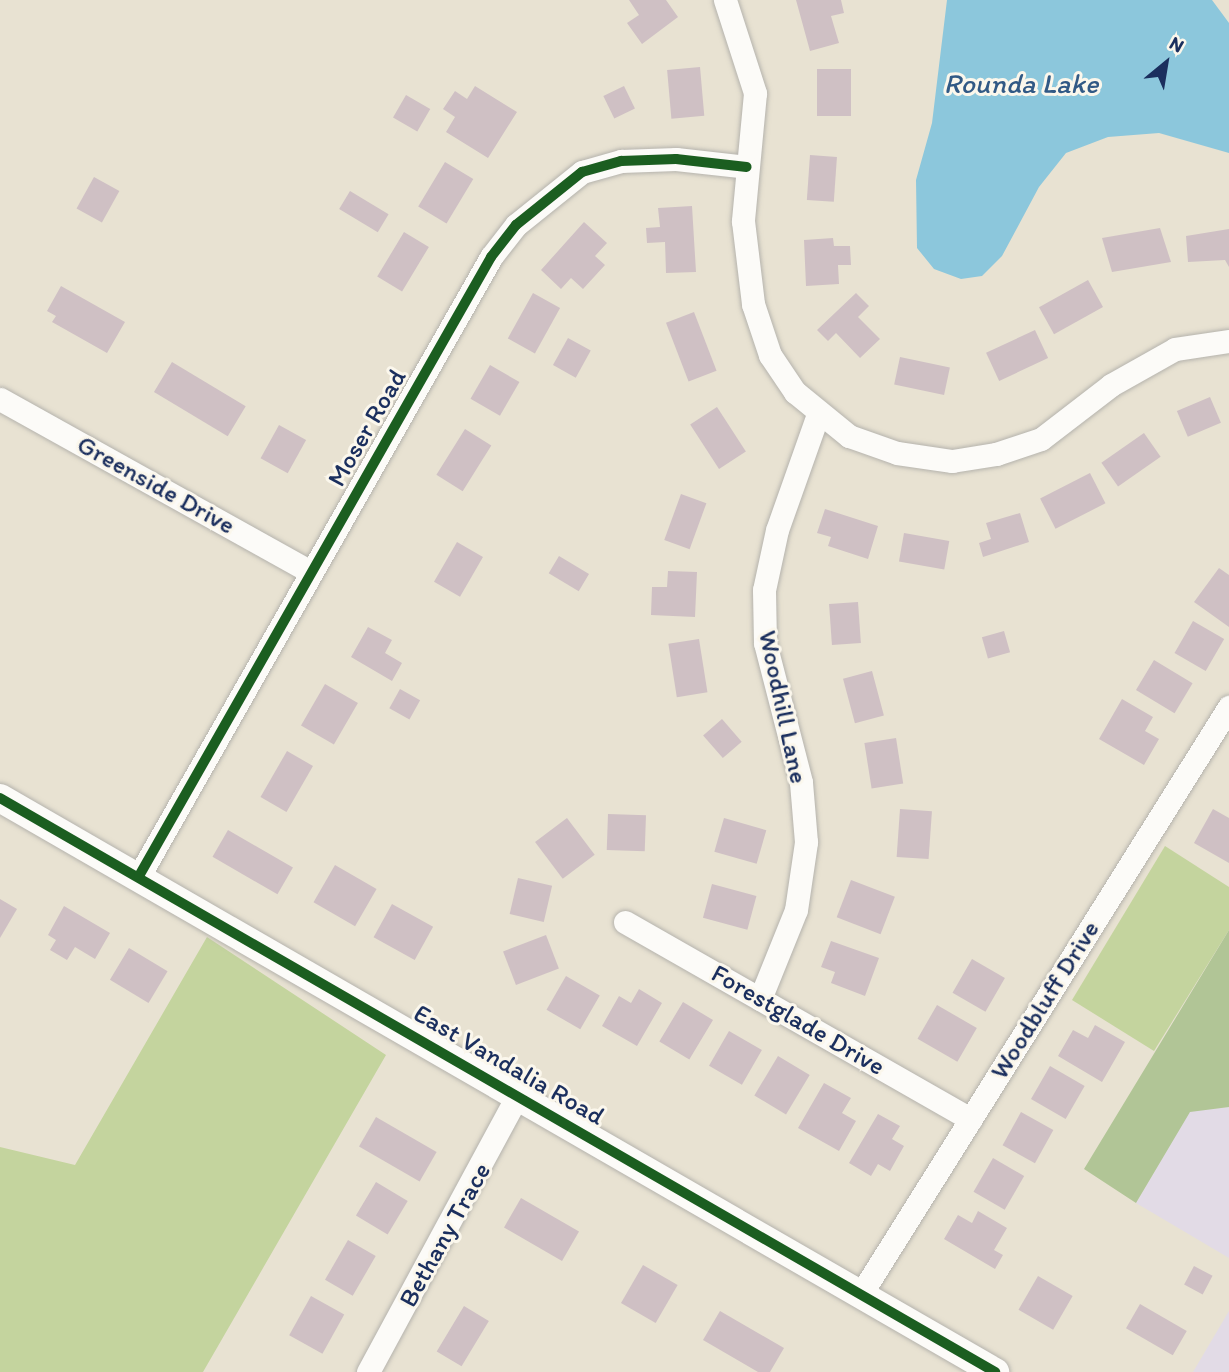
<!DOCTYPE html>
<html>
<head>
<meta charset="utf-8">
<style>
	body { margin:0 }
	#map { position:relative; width:1229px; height:1372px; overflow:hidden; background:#e8e2d2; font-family:Itim,sans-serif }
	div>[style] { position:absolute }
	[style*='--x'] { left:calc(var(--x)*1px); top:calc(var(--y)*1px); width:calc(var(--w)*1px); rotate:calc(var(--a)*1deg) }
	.built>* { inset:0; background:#e2dbe6 }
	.green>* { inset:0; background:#c4d49e }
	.forest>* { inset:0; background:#b1c596 }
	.water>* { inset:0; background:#8cc7dc }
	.building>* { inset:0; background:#cfc0c4; transform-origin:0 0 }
	.roads { filter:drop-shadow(0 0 2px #b5b3ad) drop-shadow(0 0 2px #b5b3ad) }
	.minor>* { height:23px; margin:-11.5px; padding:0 11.5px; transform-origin:11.5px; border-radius:11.5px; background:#fcfbf8 }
	.tertiary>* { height:28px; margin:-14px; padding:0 14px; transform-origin:14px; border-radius:14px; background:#fcfbf8 }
	.cycleway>* { height:10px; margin:-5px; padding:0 5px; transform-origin:5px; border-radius:5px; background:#1b5e20 }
	span { translate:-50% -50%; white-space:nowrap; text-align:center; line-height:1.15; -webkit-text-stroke:6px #fbf7ec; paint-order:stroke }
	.street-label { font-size:26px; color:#1b2f5e }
	.water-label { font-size:28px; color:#315985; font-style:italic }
	.north { position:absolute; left:1131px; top:28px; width:70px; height:70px; -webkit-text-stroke:5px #fbf7ec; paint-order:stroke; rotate:30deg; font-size:19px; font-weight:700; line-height:28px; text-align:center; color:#1b2f5e }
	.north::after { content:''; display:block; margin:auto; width:24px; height:32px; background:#1b2f5e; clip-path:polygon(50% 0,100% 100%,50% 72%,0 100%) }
</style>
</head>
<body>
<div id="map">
	<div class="built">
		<i style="clip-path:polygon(1229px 1107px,1229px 1258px,1136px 1203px,1190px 1111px)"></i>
		<i style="clip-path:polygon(1229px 1311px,1229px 1372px,1193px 1372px)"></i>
	</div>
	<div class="green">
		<i style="clip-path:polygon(1165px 846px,1229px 887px,1229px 930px,1154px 1051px,1072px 1000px)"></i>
		<i style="clip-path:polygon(207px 937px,386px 1055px,203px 1372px,0 1372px,0 1147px,75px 1165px)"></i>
	</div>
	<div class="forest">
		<i style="clip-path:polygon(1229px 930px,1229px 1107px,1190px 1112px,1136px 1203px,1084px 1169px)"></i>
	</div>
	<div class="water">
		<i style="clip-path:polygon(947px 0,1212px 0,1229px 23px,1229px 153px,1159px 133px,1108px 137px,1066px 153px,1039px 187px,1002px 256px,982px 276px,961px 279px,934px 269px,917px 248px,916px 180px,932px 123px)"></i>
	</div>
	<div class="building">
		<i style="clip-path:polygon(629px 0,666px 0,678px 17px,642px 44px,627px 23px,639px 15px)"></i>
		<i style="clip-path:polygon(796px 0,841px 0,844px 13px,831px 16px,839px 43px,810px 51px)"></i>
		<i style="left:700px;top:67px;width:49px;height:33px;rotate:85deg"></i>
		<i style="left:817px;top:69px;width:34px;height:47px"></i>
		<i style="clip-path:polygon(475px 86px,517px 112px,488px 158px,446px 132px,455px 117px,443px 109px,455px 91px,467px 99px)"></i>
		<i style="left:624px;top:86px;width:25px;height:23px;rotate:64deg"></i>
		<i style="left:406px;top:95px;width:28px;height:26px;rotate:30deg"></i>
		<i style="left:810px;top:155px;width:27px;height:45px;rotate:4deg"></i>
		<i style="left:445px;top:162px;width:33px;height:52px;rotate:31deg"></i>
		<i style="left:94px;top:177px;width:29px;height:36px;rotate:29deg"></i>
		<i style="left:350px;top:191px;width:45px;height:21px;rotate:31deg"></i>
		<i style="clip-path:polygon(692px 206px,696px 272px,666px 273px,665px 242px,647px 243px,646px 228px,660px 227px,658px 208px)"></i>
		<i style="clip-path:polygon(584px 222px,607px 243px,595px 256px,605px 265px,583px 289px,571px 278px,561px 289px,541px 270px)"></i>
		<i style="clip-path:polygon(1160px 228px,1171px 262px,1112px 272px,1102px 238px)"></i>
		<i style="clip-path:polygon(1229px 229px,1229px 267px,1225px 260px,1188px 262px,1186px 236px)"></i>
		<i style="left:404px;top:232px;width:29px;height:52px;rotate:31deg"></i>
		<i style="clip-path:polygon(833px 238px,834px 246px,850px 246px,851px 265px,838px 265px,839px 284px,806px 286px,804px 240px)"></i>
		<i style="left:1088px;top:280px;width:31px;height:56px;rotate:61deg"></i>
		<i style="clip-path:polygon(61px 286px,125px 322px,107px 353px,52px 322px,56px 316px,47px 311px)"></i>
		<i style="left:533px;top:293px;width:31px;height:52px;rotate:29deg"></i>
		<i style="clip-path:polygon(856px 293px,869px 306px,858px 317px,880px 339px,860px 358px,836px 333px,828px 341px,817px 330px)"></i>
		<i style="left:694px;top:312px;width:63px;height:30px;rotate:69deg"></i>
		<i style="left:1035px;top:330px;width:31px;height:54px;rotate:65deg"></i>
		<i style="left:568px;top:338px;width:26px;height:31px;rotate:29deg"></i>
		<i style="left:900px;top:357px;width:51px;height:28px;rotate:12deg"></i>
		<i style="left:172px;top:362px;width:86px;height:35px;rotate:31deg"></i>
		<i style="left:490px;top:365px;width:34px;height:39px;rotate:30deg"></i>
		<i style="left:1210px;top:397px;width:28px;height:36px;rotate:67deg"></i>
		<i style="left:717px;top:407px;width:53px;height:32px;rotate:57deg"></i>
		<i style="left:279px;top:425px;width:31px;height:38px;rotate:29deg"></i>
		<i style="left:465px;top:429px;width:31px;height:54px;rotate:32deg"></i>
		<i style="left:1144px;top:433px;width:29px;height:52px;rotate:55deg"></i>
		<i style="left:1090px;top:473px;width:34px;height:56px;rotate:63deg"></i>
		<i style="left:681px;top:494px;width:27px;height:49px;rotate:20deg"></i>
		<i style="clip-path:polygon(825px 509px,878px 526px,868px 559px,828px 546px,831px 537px,817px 533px)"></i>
		<i style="clip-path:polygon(1020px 513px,1029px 542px,983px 557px,979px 543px,991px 539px,986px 523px)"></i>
		<i style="left:904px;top:533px;width:46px;height:29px;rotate:10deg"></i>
		<i style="left:457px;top:542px;width:30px;height:46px;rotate:30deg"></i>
		<i style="left:559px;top:556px;width:35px;height:20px;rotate:31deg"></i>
		<i style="clip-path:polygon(1219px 568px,1229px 575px,1229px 627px,1194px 602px)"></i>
		<i style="clip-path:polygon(668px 571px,697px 572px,695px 617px,651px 615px,652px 587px,667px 587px)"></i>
		<i style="left:858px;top:602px;width:41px;height:29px;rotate:86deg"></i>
		<i style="left:1193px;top:621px;width:36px;height:37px;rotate:30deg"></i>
		<i style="clip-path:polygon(368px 627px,392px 640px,385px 653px,402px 663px,392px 681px,351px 657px)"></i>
		<i style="left:1004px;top:631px;width:22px;height:23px;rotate:74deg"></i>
		<i style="left:699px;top:639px;width:54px;height:31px;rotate:81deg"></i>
		<i style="left:1154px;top:660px;width:45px;height:35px;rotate:31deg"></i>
		<i style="left:872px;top:671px;width:46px;height:30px;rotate:75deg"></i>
		<i style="left:325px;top:684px;width:38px;height:48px;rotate:30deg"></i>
		<i style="left:400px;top:689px;width:23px;height:22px;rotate:29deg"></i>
		<i style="clip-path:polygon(1122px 699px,1153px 717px,1145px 731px,1159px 739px,1144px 765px,1099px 739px)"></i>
		<i style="left:722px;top:719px;width:30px;height:25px;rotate:49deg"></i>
		<i style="left:896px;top:738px;width:46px;height:32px;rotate:81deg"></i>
		<i style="left:287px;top:751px;width:30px;height:53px;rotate:30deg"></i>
		<i style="left:900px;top:809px;width:32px;height:48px;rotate:4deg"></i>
		<i style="clip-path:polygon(1213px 809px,1229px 818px,1229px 863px,1194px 843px)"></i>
		<i style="left:608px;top:814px;width:38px;height:36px;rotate:2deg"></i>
		<i style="left:567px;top:818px;width:46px;height:40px;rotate:53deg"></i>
		<i style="left:724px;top:818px;width:44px;height:35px;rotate:16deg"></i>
		<i style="left:228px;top:830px;width:75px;height:31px;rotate:30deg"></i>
		<i style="left:335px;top:865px;width:48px;height:43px;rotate:30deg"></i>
		<i style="left:518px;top:878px;width:35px;height:37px;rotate:13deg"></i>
		<i style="left:851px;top:880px;width:47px;height:40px;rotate:21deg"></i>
		<i style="left:712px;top:884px;width:46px;height:35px;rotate:15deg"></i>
		<i style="clip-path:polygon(0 899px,17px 909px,0 938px)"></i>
		<i style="left:392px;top:904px;width:47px;height:38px;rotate:29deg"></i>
		<i style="clip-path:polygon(64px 906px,110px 933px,95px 959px,75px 947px,67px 960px,50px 950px,56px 940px,48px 935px)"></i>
		<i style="left:546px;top:935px;width:36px;height:46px;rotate:69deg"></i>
		<i style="clip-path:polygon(831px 941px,879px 958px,865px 996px,831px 983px,835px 972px,821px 967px)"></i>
		<i style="left:129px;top:948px;width:45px;height:37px;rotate:31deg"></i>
		<i style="left:972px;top:959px;width:38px;height:39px;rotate:30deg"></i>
		<i style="left:566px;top:976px;width:39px;height:39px;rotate:30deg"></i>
		<i style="clip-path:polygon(639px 989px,662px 1003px,637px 1046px,602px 1026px,619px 996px,631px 1003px)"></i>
		<i style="left:683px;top:1002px;width:35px;height:46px;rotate:31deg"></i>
		<i style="left:937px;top:1005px;width:46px;height:39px;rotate:30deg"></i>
		<i style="clip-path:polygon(1095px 1025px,1125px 1042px,1102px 1082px,1058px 1056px,1073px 1030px,1088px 1038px)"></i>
		<i style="left:729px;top:1031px;width:38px;height:40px;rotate:30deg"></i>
		<i style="left:778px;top:1056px;width:37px;height:46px;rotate:31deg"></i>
		<i style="left:1050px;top:1066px;width:40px;height:38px;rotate:30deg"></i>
		<i style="clip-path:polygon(824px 1083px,851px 1098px,842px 1113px,856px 1121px,839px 1151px,798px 1128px)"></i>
		<i style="left:1021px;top:1112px;width:37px;height:38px;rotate:29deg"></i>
		<i style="clip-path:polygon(878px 1114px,900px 1126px,892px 1139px,904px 1146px,890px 1171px,878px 1164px,871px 1176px,849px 1163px)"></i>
		<i style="left:376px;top:1117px;width:70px;height:34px;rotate:30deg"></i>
		<i style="left:993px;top:1158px;width:36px;height:39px;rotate:30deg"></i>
		<i style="left:376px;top:1182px;width:37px;height:39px;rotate:31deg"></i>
		<i style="left:521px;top:1198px;width:67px;height:34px;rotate:30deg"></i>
		<i style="clip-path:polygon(978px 1211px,1007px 1228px,994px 1250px,1003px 1255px,995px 1269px,944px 1239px,958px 1215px,972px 1223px)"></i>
		<i style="left:348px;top:1240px;width:32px;height:46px;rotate:30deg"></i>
		<i style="left:643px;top:1265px;width:40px;height:44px;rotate:30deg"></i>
		<i style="left:1194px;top:1266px;width:21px;height:21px;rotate:28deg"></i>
		<i style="left:1038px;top:1276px;width:40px;height:39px;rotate:30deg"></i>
		<i style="left:311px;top:1296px;width:38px;height:45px;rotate:29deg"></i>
		<i style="left:1140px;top:1304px;width:54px;height:28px;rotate:30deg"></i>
		<i style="left:464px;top:1306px;width:29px;height:53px;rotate:31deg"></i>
		<i style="clip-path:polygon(720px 1311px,784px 1348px,770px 1372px,758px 1372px,703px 1340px)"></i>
	</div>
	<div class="roads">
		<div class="minor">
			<i style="--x:725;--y:0;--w:98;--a:72.1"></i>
			<i style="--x:755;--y:93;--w:129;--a:95.4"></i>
			<i style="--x:743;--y:221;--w:84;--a:83.1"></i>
			<i style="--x:753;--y:304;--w:54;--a:71.6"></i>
			<i style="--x:770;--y:355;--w:45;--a:56"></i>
			<i style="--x:795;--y:392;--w:70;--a:39.2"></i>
			<i style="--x:849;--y:436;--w:51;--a:19.5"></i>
			<i style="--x:897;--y:453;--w:56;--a:8.3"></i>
			<i style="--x:952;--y:461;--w:45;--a:-9"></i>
			<i style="--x:996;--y:454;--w:47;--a:-18.4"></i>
			<i style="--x:1041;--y:439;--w:88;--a:-37.6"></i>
			<i style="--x:1111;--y:385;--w:73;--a:-29.4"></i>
			<i style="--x:1175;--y:349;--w:55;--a:-8.4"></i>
			<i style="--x:0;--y:399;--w:356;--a:29.1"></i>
			<i style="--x:139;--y:876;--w:712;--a:-60.37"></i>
			<i style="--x:491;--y:257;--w:41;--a:-52"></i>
			<i style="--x:516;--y:225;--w:85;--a:-38.8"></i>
			<i style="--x:582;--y:172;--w:41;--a:-15.8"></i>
			<i style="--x:621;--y:161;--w:55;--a:-2.1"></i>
			<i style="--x:676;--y:159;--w:71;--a:6.4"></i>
			<i style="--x:625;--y:922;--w:398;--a:29.7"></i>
			<i style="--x:760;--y:999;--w:96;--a:-68"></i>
			<i style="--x:796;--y:910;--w:69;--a:-81.6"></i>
			<i style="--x:806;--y:842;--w:60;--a:-94.8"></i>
			<i style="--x:801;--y:782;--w:144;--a:-104.5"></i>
			<i style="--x:765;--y:643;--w:53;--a:-91.1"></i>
			<i style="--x:764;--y:590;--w:61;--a:-77.8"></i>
			<i style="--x:777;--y:530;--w:123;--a:-70.5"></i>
			<i style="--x:861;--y:1294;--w:693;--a:-57.92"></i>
			<i style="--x:368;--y:1372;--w:314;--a:-61.6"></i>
		</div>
		<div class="tertiary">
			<i style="--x:0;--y:798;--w:1149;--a:29.98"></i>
		</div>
	</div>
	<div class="cycleway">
		<i style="--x:0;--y:798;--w:1149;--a:29.98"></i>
		<i style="--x:139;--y:876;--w:712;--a:-60.37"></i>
		<i style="--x:491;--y:257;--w:41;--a:-52"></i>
		<i style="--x:516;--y:225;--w:85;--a:-38.8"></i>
		<i style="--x:582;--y:172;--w:41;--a:-15.8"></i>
		<i style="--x:621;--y:161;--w:55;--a:-2.1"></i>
		<i style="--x:676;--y:159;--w:71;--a:6.4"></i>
	</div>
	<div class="street-label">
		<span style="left:367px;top:428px;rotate:-60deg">Moser Road</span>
		<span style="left:156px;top:485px;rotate:29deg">Greenside Drive</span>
		<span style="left:783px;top:707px;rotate:78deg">Woodhill Lane</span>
		<span style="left:1045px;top:1000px;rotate:-58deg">Woodbluff Drive</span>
		<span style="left:798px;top:1020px;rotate:30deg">Forestglade Drive</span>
		<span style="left:509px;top:1065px;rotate:30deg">East Vandalia Road</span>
		<span style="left:445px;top:1235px;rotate:-61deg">Bethany Trace</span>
	</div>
	<div class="water-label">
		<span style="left:1021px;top:83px">Rounda Lake</span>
	</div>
	<div class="north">N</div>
</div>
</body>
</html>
